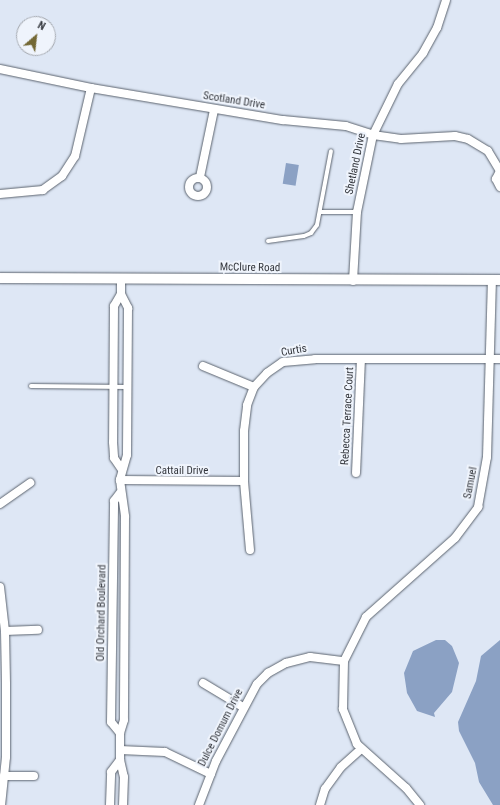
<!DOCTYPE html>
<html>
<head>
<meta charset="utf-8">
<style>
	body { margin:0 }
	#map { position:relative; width:500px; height:805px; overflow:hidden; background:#dee7f5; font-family:"Roboto Condensed",sans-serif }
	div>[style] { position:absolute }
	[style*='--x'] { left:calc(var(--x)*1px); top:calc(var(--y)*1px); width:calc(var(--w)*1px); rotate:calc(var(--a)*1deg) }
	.water>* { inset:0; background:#8ba1c4; transform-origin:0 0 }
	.roads { filter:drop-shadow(0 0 1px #5b636e) drop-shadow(0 0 1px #5b636e) }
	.service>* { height:4px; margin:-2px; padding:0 2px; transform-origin:2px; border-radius:2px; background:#fff }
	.minor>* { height:8px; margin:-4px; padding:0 4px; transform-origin:4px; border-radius:4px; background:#fff }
	.minor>.ring { margin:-4px; padding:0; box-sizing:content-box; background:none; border:8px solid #fff; border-radius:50% }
	.tertiary>* { height:10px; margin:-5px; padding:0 5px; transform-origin:5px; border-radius:5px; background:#fff }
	span { translate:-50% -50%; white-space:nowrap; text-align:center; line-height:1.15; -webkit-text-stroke:4px #eff4fc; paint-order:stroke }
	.street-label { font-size:11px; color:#35383e }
	.north { position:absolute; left:16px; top:16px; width:40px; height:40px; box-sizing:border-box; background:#eff4fc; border:1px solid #a5a9b0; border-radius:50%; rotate:28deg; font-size:11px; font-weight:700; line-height:16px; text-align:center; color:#35383e }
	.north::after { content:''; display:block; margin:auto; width:14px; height:18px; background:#736835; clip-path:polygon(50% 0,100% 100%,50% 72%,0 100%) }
</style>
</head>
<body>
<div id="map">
	<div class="water">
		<i style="left:286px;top:163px;width:13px;height:21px;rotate:9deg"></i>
		<i style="clip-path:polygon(436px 640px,445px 640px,452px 646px,459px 663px,452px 692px,434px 713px,435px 717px,417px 711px,407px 693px,404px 673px,413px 651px)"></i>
		<i style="clip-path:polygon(500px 640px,500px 805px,493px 805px,479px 782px,475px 763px,459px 731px,458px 722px,476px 681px,481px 656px)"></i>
	</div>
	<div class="roads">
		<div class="service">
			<i style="--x:320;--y:212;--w:37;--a:0"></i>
			<i style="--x:268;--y:241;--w:36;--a:-8"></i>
			<i style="--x:304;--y:236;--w:8;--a:-23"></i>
			<i style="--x:311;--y:233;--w:10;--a:-53"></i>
			<i style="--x:317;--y:225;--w:75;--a:-79.3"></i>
			<i style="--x:31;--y:386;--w:96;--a:0.6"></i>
		</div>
		<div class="minor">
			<i style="--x:0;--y:69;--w:93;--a:11.8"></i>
			<i style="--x:91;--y:88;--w:70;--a:103.2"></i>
			<i style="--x:75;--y:156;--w:24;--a:123"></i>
			<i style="--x:62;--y:176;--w:24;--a:144"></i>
			<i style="--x:43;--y:190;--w:43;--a:174.7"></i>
			<i style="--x:91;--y:88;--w:195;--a:9.5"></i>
			<i style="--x:283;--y:120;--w:63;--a:5.4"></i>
			<i style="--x:346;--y:126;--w:28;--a:18"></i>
			<i style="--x:373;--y:135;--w:28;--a:8"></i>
			<i style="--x:401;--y:139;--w:54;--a:-3.2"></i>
			<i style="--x:455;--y:136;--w:13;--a:13"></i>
			<i style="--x:468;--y:139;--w:23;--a:31"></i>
			<i style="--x:488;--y:151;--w:23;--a:59"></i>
			<i style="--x:500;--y:171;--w:9;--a:117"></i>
			<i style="--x:496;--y:179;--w:9;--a:63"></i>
			<i style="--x:200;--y:177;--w:68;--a:-78.2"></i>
			<i class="ring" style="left:189px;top:178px;width:10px;height:10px"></i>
			<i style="--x:121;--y:278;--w:16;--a:90"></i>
			<i style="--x:121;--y:294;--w:16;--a:63"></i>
			<i style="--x:128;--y:308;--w:147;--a:90.4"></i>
			<i style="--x:127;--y:455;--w:26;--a:106"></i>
			<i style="--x:120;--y:480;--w:37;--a:82"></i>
			<i style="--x:125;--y:517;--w:203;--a:90.3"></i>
			<i style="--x:124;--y:720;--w:14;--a:107"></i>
			<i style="--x:120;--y:733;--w:27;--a:90"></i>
			<i style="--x:120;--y:760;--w:17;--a:77"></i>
			<i style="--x:124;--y:777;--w:28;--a:92"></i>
			<i style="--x:353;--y:281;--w:69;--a:-86.7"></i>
			<i style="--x:357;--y:212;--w:79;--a:-78.3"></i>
			<i style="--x:373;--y:135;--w:57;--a:-63.9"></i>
			<i style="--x:398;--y:84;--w:40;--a:-51"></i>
			<i style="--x:423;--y:53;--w:29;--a:-61"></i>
			<i style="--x:437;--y:28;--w:29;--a:-72"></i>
			<i style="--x:121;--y:294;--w:14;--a:120"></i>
			<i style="--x:114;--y:306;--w:136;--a:90.4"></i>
			<i style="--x:113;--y:442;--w:16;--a:86"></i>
			<i style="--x:114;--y:458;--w:14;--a:56"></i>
			<i style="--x:203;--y:366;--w:55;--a:22.4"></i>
			<i style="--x:356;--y:473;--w:113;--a:-87.5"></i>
			<i style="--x:120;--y:480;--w:124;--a:0.5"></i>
			<i style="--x:0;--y:504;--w:37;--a:-35"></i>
			<i style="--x:250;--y:550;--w:69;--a:-95"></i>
			<i style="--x:244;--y:481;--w:50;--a:-90"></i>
			<i style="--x:244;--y:431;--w:26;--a:-83"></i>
			<i style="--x:247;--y:405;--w:19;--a:-69"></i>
			<i style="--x:254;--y:387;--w:19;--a:-47"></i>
			<i style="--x:267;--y:373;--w:19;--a:-35"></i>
			<i style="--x:283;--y:362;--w:32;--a:-5"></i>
			<i style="--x:315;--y:359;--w:185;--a:0"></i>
			<i style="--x:0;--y:587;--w:44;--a:83.5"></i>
			<i style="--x:5;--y:631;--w:53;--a:88.9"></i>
			<i style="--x:6;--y:684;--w:73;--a:90"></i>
			<i style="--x:6;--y:757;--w:48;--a:95.9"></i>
			<i style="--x:5;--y:631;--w:33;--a:-2"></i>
			<i style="--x:203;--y:683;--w:47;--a:31"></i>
			<i style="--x:120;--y:733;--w:14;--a:-129"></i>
			<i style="--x:111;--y:722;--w:221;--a:-89.2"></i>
			<i style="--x:114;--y:501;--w:10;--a:-53"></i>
			<i style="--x:120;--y:750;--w:45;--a:2.5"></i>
			<i style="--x:165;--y:752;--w:51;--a:25.6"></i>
			<i style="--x:4;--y:776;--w:30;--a:0"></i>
			<i style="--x:110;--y:805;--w:33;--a:-88"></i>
			<i style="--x:111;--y:772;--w:15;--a:-53"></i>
			<i style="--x:199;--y:805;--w:47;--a:-68.9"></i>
			<i style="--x:216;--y:761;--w:87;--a:-62"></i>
			<i style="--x:257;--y:684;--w:16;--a:-45"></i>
			<i style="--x:268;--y:673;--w:21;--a:-29"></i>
			<i style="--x:286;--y:663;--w:25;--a:-14"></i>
			<i style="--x:310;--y:657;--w:34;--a:7"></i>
			<i style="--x:320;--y:805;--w:17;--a:-73"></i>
			<i style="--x:325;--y:789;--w:27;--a:-54"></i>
			<i style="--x:341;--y:767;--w:27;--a:-42"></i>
			<i style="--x:420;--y:805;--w:22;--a:-129"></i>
			<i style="--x:406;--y:788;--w:66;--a:-138.1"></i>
			<i style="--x:357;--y:744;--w:38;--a:-112"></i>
			<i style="--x:343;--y:709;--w:48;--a:-88.8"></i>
			<i style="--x:344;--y:661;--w:49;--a:-63.4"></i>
			<i style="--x:366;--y:617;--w:119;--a:-41.6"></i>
			<i style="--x:455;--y:538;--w:39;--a:-53"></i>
			<i style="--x:478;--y:507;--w:51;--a:-79.8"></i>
			<i style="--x:487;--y:457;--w:176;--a:-88.4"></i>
		</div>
		<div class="tertiary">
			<i style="--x:0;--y:278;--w:500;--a:0.23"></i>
		</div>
	</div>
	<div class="street-label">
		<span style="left:234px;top:101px;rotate:9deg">Scotland Drive</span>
		<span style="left:356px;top:164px;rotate:-78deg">Shetland Drive</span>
		<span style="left:250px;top:268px;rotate:1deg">McClure Road</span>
		<span style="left:294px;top:351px;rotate:-10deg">Curtis</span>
		<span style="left:348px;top:416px;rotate:-87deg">Rebecca Terrace Court</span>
		<span style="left:182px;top:471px">Cattail Drive</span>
		<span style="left:471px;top:483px;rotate:-79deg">Samuel</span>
		<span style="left:102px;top:613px;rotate:-89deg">Old Orchard Boulevard</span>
		<span style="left:221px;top:728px;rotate:-63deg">Dulce Domum Drive</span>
	</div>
	<div class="north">N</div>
</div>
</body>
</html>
